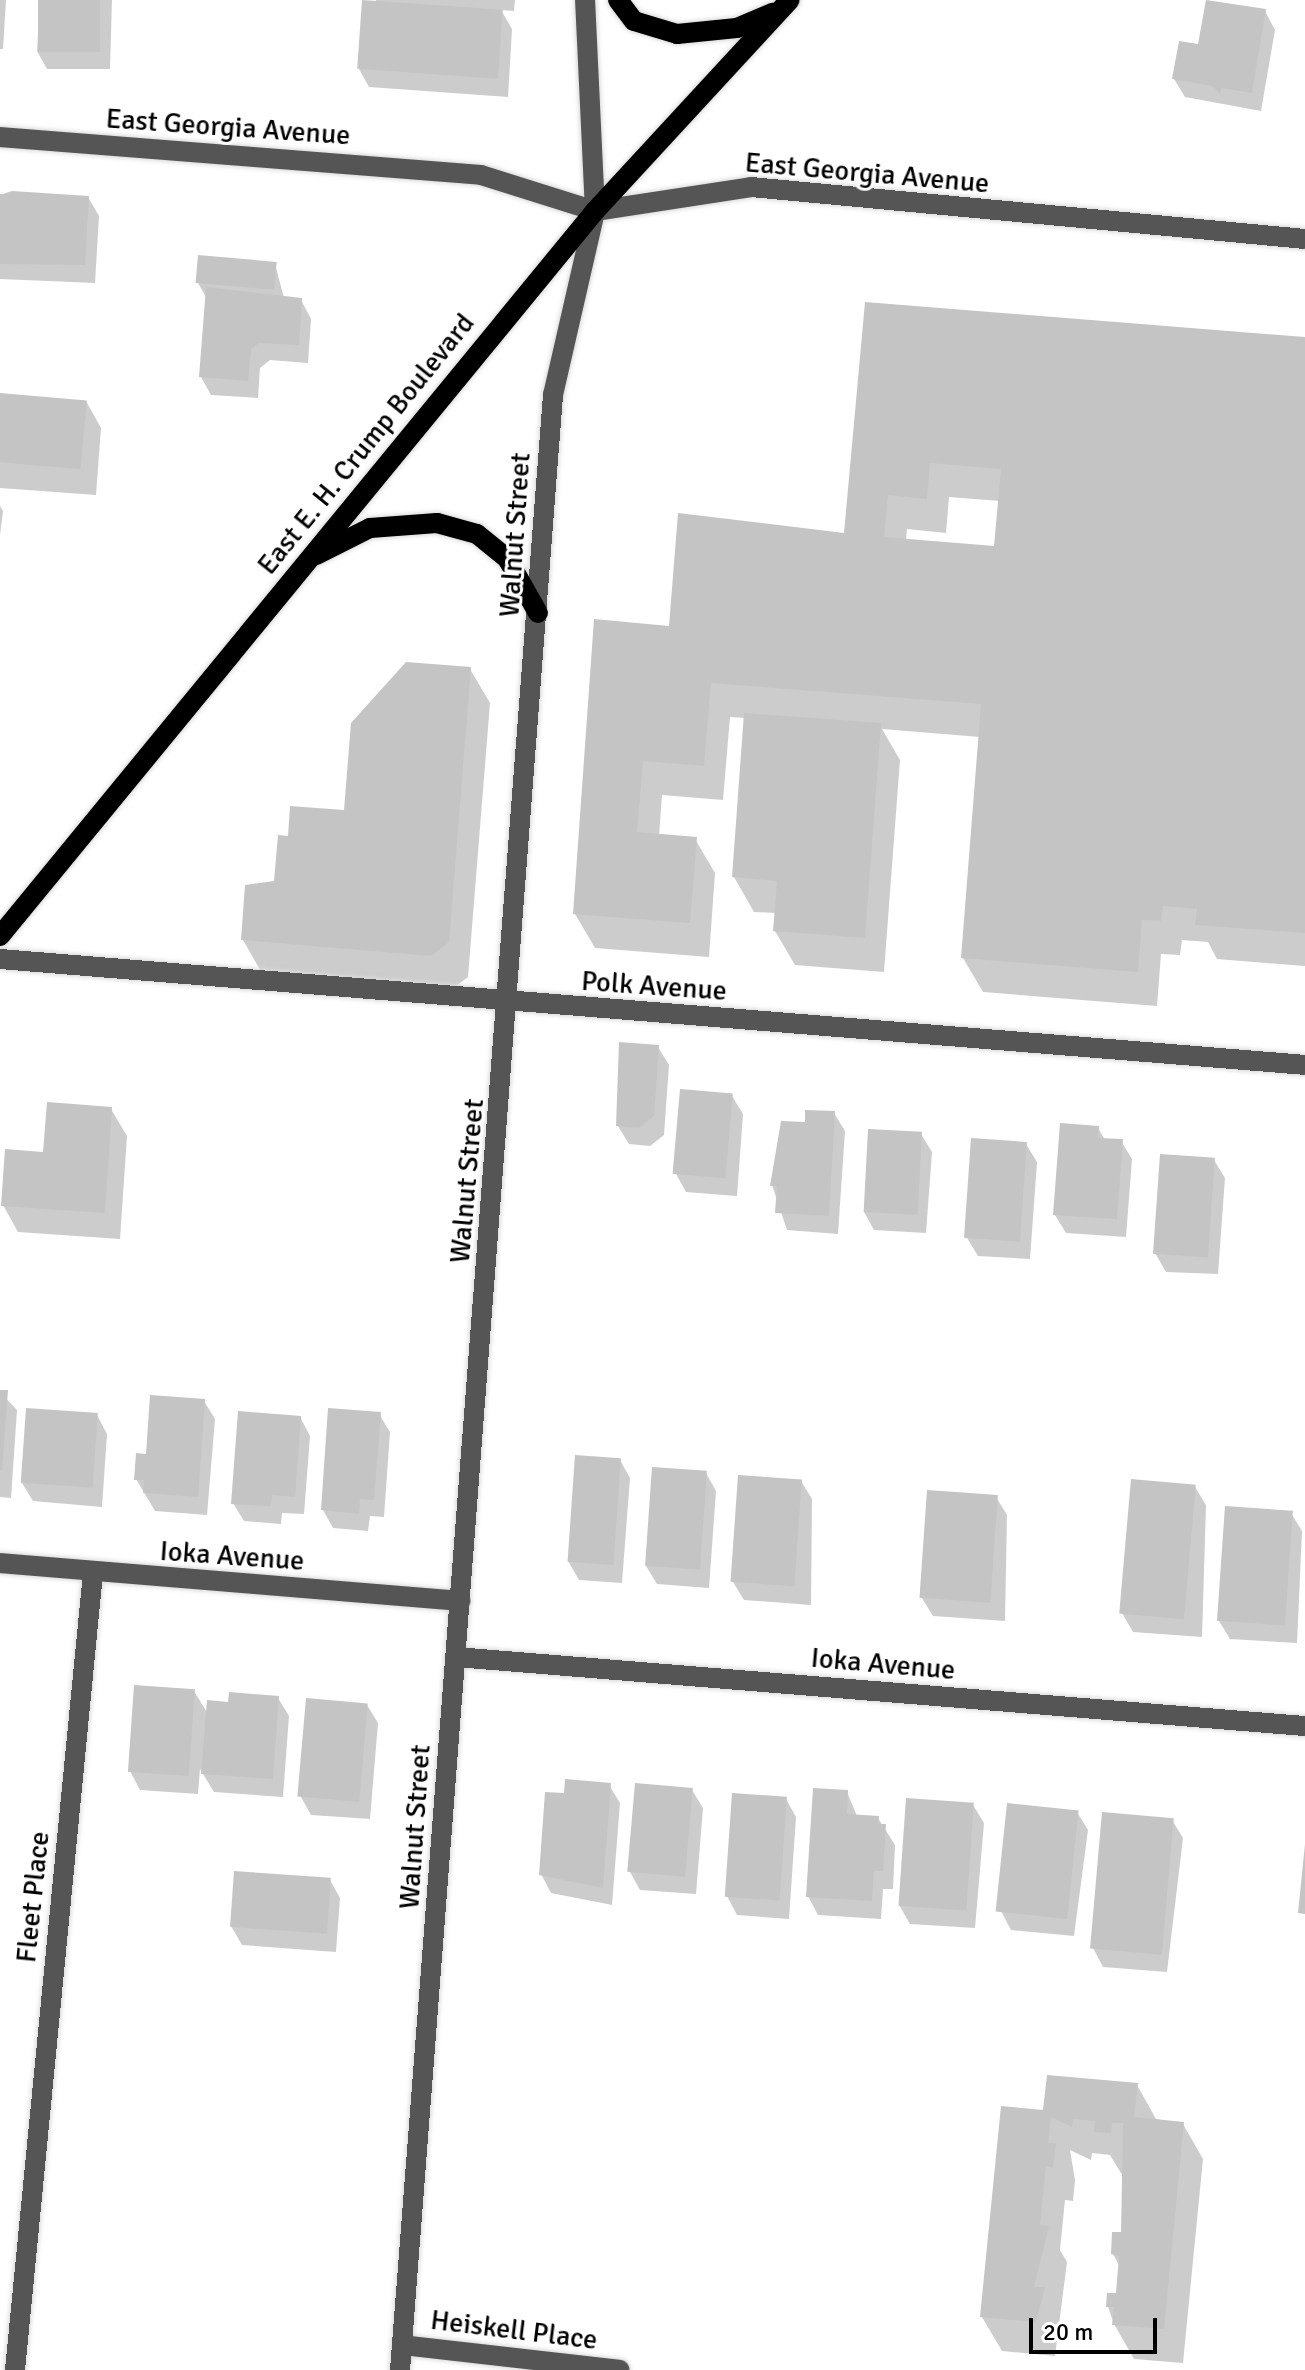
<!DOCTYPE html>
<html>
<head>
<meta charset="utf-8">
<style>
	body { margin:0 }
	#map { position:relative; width:1305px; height:2370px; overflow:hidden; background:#fff; font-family:Signika,sans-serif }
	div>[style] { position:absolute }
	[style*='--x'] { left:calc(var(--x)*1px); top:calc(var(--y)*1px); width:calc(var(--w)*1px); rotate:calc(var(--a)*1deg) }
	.shadow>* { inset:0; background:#0003 }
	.building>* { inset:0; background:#c4c4c4; transform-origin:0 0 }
	.roads { filter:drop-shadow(0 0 2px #dbdbdb) drop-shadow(0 0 2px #dbdbdb) }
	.minor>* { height:20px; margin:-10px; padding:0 10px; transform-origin:10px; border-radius:10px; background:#555 }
	.major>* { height:20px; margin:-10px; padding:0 10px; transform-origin:10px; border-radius:10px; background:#000 }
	span { translate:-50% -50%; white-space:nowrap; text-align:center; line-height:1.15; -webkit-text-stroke:6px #fff; paint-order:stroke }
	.street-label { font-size:28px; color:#000 }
	.scale { position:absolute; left:1029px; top:2318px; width:128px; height:36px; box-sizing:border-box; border:4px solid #000; border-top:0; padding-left:10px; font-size:24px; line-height:28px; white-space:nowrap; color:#000; -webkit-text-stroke:6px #fff; paint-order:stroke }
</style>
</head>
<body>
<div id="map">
	<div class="shadow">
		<i style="clip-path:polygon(0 0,6px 0,3px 49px,0 49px)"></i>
		<i style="clip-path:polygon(40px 0,112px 0,110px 69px,47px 69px,37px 51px)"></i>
		<i style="clip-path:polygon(376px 0,515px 0,514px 11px,501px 10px,512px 29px,508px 97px,369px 87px,359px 69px)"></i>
		<i style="clip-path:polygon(1265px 11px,1275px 30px,1261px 111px,1185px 97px,1174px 79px,1199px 46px)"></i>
		<i style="clip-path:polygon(0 194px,88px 197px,99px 216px,95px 283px,0 279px)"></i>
		<i style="clip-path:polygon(275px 264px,284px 298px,301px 300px,311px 319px,308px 363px,270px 360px,260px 368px,258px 398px,211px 395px,201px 377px,207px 299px,198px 283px)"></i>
		<i style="clip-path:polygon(evenodd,867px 304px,1305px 339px,1305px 966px,1217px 959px,1208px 942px,1182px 940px,1180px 955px,1161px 954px,1157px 1006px,983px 992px,963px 958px,980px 737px,882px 729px,900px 760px,884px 972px,795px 965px,775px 931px,776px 913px,754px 912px,734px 877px,745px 718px,730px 717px,723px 800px,662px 795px,659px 836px,695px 839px,715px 873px,709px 957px,595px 948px,575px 914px,671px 628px,846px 535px,867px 304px,949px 497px,1000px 501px,996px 548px,906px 540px,907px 529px,946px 533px,949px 497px)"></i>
		<i style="clip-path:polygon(0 395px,86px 401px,101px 428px,96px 495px,0 488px)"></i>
		<i style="clip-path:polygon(0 506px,3px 511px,0 535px)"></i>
		<i style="clip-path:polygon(470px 669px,490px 703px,468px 977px,451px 990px,263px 975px,243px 940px,276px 882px,290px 838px,346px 812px)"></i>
		<i style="clip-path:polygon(658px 1047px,669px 1065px,664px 1135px,650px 1146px,629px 1144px,618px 1126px)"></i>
		<i style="clip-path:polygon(732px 1096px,743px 1114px,737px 1196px,686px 1192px,676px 1174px)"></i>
		<i style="clip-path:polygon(111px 1109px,127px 1136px,120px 1239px,18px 1232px,3px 1205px)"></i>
		<i style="clip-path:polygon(834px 1113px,845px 1131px,838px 1234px,787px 1230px,772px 1185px,807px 1124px)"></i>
		<i style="clip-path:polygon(1098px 1128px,1105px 1140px,1121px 1141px,1132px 1159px,1126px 1237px,1066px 1233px,1055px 1215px)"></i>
		<i style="clip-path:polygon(921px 1134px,932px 1152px,926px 1233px,874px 1230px,864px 1212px)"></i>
		<i style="clip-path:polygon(1026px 1144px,1037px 1162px,1030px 1259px,978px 1256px,967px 1238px)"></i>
		<i style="clip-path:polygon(1214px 1160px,1225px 1178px,1218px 1274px,1166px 1272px,1155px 1253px)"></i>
		<i style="clip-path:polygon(0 1392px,17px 1410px,11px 1498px,0 1497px)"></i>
		<i style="clip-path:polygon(204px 1401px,215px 1419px,207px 1515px,155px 1511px,136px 1479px,148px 1456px)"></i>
		<i style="clip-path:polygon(379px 1414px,390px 1432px,384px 1517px,370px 1516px,368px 1531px,333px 1528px,323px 1510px)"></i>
		<i style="clip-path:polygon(97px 1415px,107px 1434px,102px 1507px,33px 1501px,22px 1483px)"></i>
		<i style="clip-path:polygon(300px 1417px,310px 1436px,304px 1514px,282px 1513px,281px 1524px,244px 1521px,233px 1503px)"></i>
		<i style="clip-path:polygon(620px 1460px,630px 1478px,622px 1583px,579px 1580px,568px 1561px)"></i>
		<i style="clip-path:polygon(706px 1473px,716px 1491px,709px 1588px,657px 1584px,646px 1566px)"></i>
		<i style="clip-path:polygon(801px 1481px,812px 1499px,811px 1605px,744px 1600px,733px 1582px)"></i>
		<i style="clip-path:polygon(1195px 1487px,1206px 1505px,1202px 1637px,1133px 1632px,1122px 1613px)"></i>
		<i style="clip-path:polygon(996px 1497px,1007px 1515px,1005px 1621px,933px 1616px,922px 1598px)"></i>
		<i style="clip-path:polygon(1291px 1513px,1302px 1531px,1297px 1643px,1230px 1639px,1219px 1621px)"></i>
		<i style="clip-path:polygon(194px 1691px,208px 1714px,278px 1698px,289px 1716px,283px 1797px,214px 1792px,200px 1769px,198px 1794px,140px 1790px,130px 1771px)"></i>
		<i style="clip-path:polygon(367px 1705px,378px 1723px,370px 1819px,311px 1815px,301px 1797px)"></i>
		<i style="clip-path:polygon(609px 1785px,620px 1803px,612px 1905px,551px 1893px,541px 1874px,566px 1795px)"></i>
		<i style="clip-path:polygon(692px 1790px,703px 1808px,696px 1894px,640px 1890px,630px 1872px)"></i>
		<i style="clip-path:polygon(847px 1792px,857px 1816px,878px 1818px,895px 1845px,893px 1889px,883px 1889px,881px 1919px,818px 1915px,808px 1896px)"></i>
		<i style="clip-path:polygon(786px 1799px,796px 1817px,789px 1919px,737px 1915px,727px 1896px)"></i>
		<i style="clip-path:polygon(973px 1805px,984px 1823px,975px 1928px,910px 1924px,899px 1905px)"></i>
		<i style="clip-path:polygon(1077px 1812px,1088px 1830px,1074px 1936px,1011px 1930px,1001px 1911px)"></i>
		<i style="clip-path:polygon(1172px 1820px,1183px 1838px,1167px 1972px,1103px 1967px,1093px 1948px)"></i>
		<i style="clip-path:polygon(330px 1880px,340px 1898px,336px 1952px,242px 1945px,231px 1926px)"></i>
		<i style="clip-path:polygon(1137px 2085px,1156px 2119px,1183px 2124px,1203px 2159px,1183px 2363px,1134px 2359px,1114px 2324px,1108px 2307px,1118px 2295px,1120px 2267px,1113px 2254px,1123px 2234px,1127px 2183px,1110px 2155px,1092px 2153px,1091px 2160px,1070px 2150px,1075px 2180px,1073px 2201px,1065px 2200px,1060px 2250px,1067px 2262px,1055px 2356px,1002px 2351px,982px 2317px,1045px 2113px)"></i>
	</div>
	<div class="building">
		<i style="left:38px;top:0;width:62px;height:52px"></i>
		<i style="left:362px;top:0;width:141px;height:69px;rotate:4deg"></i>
		<i style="clip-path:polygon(1206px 0,1266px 9px,1252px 93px,1221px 88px,1220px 94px,1213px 86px,1172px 79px,1179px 41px,1198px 44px)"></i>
		<i style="clip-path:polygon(12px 191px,89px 196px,85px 265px,0 264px,0 195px)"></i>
		<i style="left:198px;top:255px;width:79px;height:28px;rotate:5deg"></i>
		<i style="clip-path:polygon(206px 287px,302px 298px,299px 345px,259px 343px,251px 349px,248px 381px,199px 377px)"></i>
		<i style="clip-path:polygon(evenodd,865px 302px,1305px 337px,1305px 933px,1195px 925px,1197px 909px,1163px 906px,1161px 921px,1142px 920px,1138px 972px,961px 958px,981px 704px,711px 683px,704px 766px,643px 761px,637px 832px,697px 837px,690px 923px,573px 914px,594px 619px,669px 626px,678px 513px,844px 533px,865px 302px,930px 463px,1001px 469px,994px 546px,884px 537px,888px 495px,927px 499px,930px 463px)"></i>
		<i style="left:0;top:393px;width:87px;height:69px;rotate:5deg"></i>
		<i style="clip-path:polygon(406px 662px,471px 667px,449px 942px,431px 956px,241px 940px,245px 885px,274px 881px,278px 835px,288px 836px,290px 806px,344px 810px,351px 723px)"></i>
		<i style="clip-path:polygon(744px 713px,881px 723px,865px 938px,773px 931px,777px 881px,732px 877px)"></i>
		<i style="clip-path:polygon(619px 1042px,659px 1045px,654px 1116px,639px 1128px,616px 1126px)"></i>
		<i style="left:680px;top:1089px;width:53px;height:85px;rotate:5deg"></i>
		<i style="clip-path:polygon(47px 1102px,112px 1107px,105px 1213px,1px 1206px,5px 1149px,43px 1152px)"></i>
		<i style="clip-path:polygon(805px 1110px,835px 1111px,829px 1216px,775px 1213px,777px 1186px,770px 1186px,781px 1121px,805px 1122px)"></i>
		<i style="clip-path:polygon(1060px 1123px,1099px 1126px,1098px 1138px,1123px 1139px,1117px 1219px,1053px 1215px)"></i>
		<i style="left:868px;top:1129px;width:54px;height:83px;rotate:3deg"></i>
		<i style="left:971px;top:1138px;width:56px;height:100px;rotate:4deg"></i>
		<i style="left:1160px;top:1154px;width:55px;height:100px;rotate:4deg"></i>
		<i style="clip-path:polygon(0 1390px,8px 1390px,2px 1470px,0 1470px)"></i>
		<i style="clip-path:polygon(150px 1395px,205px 1399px,198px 1497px,143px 1493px,144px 1480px,134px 1480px,136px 1453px,146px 1454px)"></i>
		<i style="left:26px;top:1408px;width:72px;height:75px;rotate:4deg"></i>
		<i style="clip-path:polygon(328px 1408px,381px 1412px,374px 1500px,360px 1499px,359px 1514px,321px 1510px)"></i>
		<i style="clip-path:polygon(238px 1411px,301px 1416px,295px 1497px,272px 1495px,271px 1506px,231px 1504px)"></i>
		<i style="left:575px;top:1455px;width:46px;height:107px;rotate:4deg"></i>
		<i style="left:652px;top:1467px;width:55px;height:99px;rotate:4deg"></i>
		<i style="left:738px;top:1475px;width:64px;height:107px;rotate:4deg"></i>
		<i style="left:1131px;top:1479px;width:65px;height:135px;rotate:5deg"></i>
		<i style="left:927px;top:1490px;width:71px;height:108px;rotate:4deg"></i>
		<i style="left:1225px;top:1506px;width:68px;height:115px;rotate:4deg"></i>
		<i style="left:134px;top:1685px;width:61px;height:87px;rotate:4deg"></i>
		<i style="clip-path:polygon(229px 1692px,279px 1696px,273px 1779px,201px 1774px,207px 1700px,228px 1702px)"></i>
		<i style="left:306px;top:1698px;width:62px;height:99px;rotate:5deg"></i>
		<i style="clip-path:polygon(565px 1779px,611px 1783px,603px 1888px,539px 1875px,545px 1792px,564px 1793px)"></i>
		<i style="left:635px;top:1783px;width:58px;height:89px;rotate:5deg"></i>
		<i style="clip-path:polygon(813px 1788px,848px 1790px,847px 1814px,879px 1816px,878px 1824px,886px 1824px,883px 1871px,874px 1871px,872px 1901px,806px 1897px)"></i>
		<i style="left:732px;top:1793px;width:55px;height:104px;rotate:4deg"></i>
		<i style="left:906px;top:1798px;width:68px;height:108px;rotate:4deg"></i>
		<i style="left:1007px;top:1803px;width:72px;height:109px;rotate:6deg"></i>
		<i style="left:1102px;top:1812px;width:72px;height:137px;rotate:5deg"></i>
		<i style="clip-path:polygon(1305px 1844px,1305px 1914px,1298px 1913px)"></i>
		<i style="left:234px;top:1871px;width:97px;height:56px;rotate:4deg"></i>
		<i style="clip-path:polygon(1047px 2075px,1138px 2083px,1134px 2117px,1184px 2122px,1164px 2329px,1112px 2325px,1114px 2307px,1106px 2307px,1107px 2293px,1116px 2293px,1119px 2256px,1111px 2254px,1112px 2232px,1121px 2232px,1123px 2123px,1112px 2123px,1111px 2133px,1094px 2132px,1095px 2121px,1073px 2119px,1072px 2127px,1051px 2117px,1048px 2143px,1056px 2143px,1053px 2168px,1046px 2166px,1040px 2225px,1049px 2226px,1034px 2287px,1045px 2287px,1036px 2322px,980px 2317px,1001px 2106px,1043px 2110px)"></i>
	</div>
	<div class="roads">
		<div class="minor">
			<i style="--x:0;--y:137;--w:482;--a:4.5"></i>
			<i style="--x:481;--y:175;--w:120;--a:17.5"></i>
			<i style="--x:595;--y:211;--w:158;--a:-8.7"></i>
			<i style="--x:751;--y:187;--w:556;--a:5.36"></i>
			<i style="--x:0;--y:959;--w:1309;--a:4.64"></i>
			<i style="--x:0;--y:1563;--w:462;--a:4.7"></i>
			<i style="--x:456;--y:1657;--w:852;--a:4.65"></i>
			<i style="--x:402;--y:2345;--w:219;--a:6.5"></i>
			<i style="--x:15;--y:2370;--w:801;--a:-84.41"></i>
			<i style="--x:400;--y:2370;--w:1981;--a:-85.57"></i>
			<i style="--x:553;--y:395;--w:189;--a:-77.1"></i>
			<i style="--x:595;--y:211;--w:211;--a:-92.7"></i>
		</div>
		<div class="major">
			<i style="--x:618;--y:0;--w:26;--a:53"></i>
			<i style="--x:634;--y:21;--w:45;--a:16.8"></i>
			<i style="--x:677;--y:34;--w:60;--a:-5.7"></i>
			<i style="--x:737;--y:28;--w:39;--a:-23"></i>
			<i style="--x:316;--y:555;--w:60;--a:-26.6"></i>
			<i style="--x:370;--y:528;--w:67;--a:-4.3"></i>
			<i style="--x:437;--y:523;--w:41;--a:15.4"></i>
			<i style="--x:477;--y:534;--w:38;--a:39"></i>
			<i style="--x:507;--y:558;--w:63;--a:60.6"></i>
			<i style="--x:0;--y:936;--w:938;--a:-50.62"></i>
			<i style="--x:595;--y:211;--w:287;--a:-47.3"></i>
		</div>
	</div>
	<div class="street-label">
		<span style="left:228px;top:127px;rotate:4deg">East Georgia Avenue</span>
		<span style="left:867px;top:173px;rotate:5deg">East Georgia Avenue</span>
		<span style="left:366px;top:444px;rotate:-51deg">East E. H. Crump Boulevard</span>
		<span style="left:515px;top:535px;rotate:-86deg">Walnut Street</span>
		<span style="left:654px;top:986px;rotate:4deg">Polk Avenue</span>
		<span style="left:467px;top:1181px;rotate:-85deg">Walnut Street</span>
		<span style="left:232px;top:1556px;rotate:4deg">Ioka Avenue</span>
		<span style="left:883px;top:1664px;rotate:5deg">Ioka Avenue</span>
		<span style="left:415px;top:1827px;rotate:-86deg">Walnut Street</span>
		<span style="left:33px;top:1897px;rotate:-84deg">Fleet Place</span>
		<span style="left:514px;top:2330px;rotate:7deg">Heiskell Place</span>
	</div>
	<div class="scale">20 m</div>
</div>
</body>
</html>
